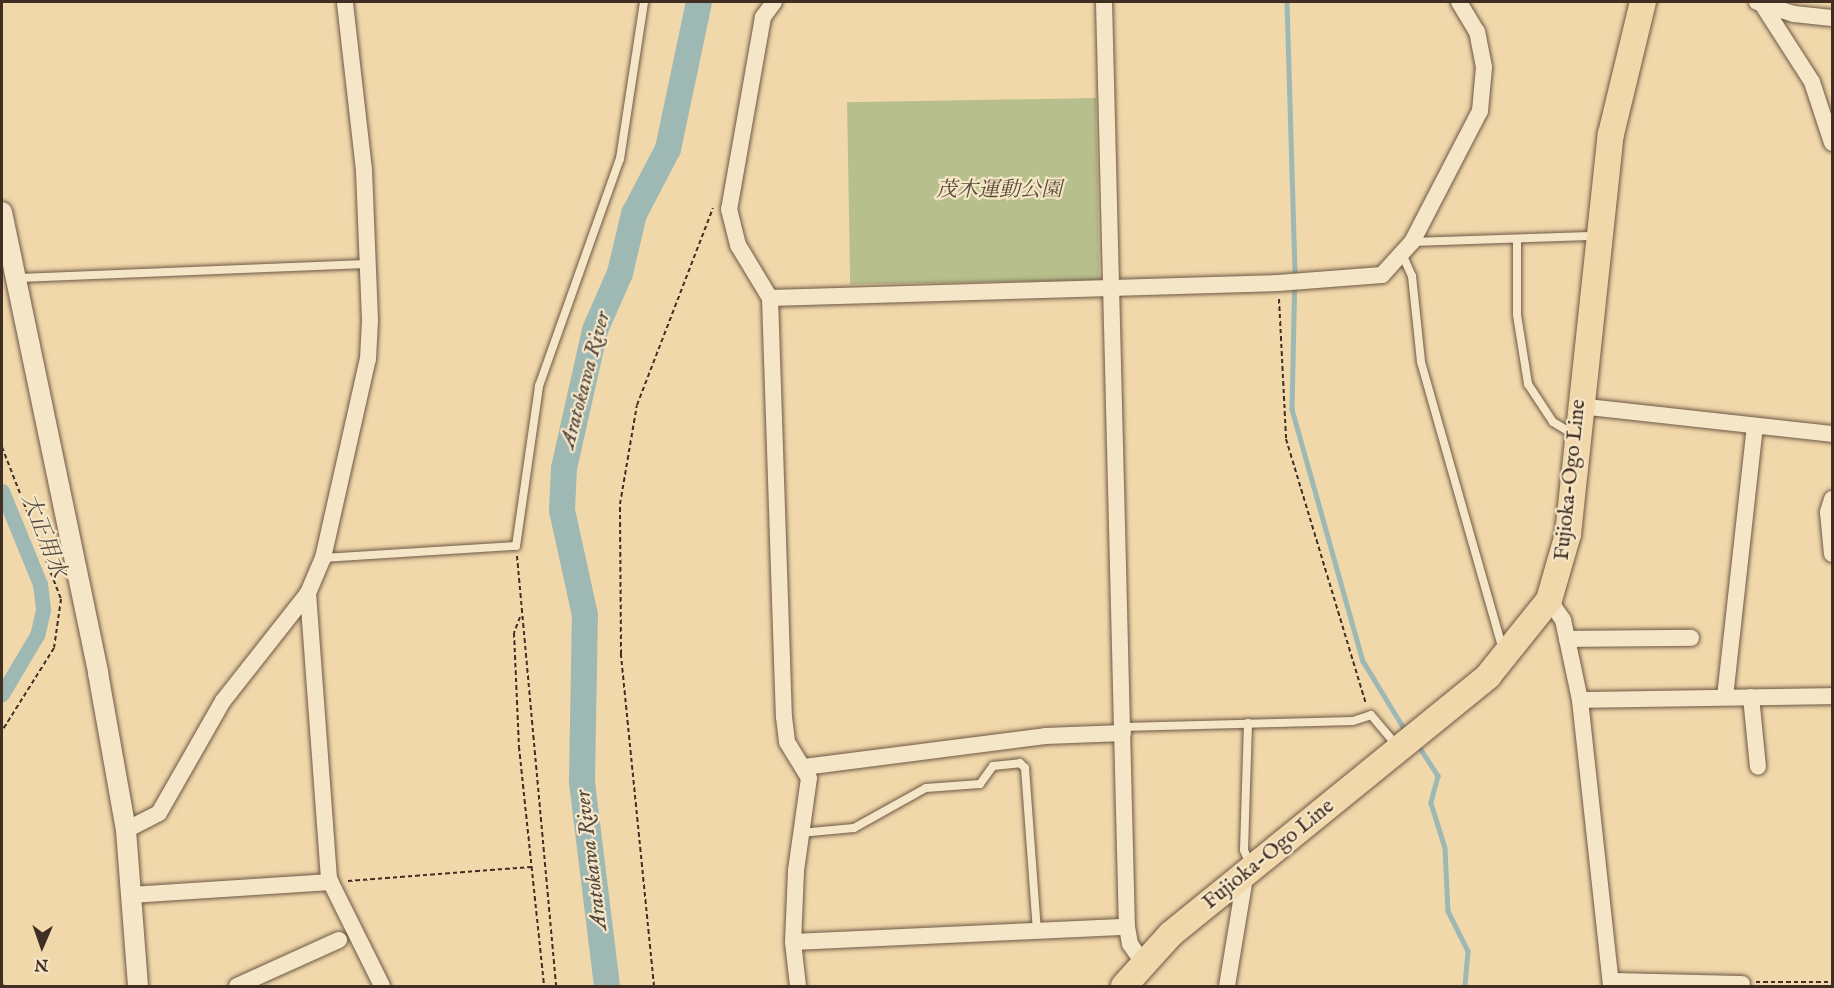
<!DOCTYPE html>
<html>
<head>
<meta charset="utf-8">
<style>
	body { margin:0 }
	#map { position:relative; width:1834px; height:988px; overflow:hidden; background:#f1d8ab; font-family:"IM FELL English","Noto Serif JP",serif }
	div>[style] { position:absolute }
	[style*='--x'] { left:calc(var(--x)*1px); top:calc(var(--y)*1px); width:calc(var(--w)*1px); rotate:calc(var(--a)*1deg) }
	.green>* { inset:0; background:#b7bf8c; transform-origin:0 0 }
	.stream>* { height:4.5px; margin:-2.25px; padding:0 2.25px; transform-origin:2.25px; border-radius:2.25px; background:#9eb8b3 }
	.canal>* { height:15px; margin:-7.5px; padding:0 7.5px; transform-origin:7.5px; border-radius:7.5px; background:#9eb8b3 }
	.river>* { height:26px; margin:-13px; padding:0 13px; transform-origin:13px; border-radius:13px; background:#9eb8b3 }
	.path>* { height:2px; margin-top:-1px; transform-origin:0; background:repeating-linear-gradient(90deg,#412e23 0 4.5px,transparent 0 7.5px) }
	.roads { filter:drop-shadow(0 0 2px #6d5845) drop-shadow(0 0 2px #6d5845) }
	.service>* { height:8px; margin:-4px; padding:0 4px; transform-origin:4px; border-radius:4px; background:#f6e6c8 }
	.minor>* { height:16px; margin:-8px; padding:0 8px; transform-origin:8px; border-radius:8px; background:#f6e6c8 }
	.tertiary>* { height:20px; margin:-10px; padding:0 10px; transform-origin:10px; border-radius:10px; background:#f6e6c8 }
	.primary>* { height:26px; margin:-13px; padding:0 13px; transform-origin:13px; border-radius:13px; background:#f1d8ab }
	span { translate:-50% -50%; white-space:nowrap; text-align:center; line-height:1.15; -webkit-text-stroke:4.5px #f6e6c8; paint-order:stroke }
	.park-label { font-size:21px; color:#594b38; font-style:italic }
	.street-label { font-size:21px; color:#412e23 }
	.water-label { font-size:22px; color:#544a40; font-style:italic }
	.frame { position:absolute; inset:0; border:3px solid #412e23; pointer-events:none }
	.north { position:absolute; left:12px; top:916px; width:60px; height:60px; -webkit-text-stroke:4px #f6e6c8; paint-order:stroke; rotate:182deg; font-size:16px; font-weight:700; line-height:24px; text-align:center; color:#412e23 }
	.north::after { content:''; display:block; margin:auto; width:21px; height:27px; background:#412e23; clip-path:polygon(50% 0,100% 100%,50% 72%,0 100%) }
</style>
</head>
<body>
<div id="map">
	<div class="green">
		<i style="left:1096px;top:98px;width:182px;height:249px;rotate:89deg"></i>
	</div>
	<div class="stream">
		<i style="--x:1287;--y:2;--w:266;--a:88.3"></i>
		<i style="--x:1295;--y:268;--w:141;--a:91.2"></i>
		<i style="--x:1292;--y:409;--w:262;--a:74.3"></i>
		<i style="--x:1363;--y:661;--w:81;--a:58.7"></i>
		<i style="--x:1420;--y:748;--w:33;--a:57"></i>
		<i style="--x:1438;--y:776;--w:28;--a:105"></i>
		<i style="--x:1431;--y:803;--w:47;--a:72.7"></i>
		<i style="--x:1445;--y:848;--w:63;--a:87.3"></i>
		<i style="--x:1448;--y:911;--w:45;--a:63.4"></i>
		<i style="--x:1468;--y:951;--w:35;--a:95"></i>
	</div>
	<div class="canal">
		<i style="--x:2;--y:491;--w:100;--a:67.8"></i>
		<i style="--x:40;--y:584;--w:26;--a:83"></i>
		<i style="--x:43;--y:610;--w:26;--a:103"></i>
		<i style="--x:37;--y:635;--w:69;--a:120.7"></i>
	</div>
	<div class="river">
		<i style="--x:607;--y:986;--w:207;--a:-97"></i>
		<i style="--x:582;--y:781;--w:166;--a:-89"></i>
		<i style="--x:585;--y:615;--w:107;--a:-102.4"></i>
		<i style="--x:562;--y:510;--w:42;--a:-87.3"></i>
		<i style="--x:564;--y:468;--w:141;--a:-77.3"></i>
		<i style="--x:595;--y:330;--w:62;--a:-66.3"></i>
		<i style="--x:620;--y:273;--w:61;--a:-76.7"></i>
		<i style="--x:634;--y:214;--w:73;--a:-62.4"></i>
		<i style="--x:668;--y:149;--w:150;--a:-78.1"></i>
	</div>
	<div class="path">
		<i style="--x:1279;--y:299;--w:140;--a:87.1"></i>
		<i style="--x:1286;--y:439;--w:277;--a:73.2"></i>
		<i style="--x:2;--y:447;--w:163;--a:68.8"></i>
		<i style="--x:61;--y:599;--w:49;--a:98.1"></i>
		<i style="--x:54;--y:648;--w:98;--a:122.1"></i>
		<i style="--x:517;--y:556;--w:432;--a:84.8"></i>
		<i style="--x:2;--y:572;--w:32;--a:90"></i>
		<i style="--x:520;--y:617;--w:17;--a:111"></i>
		<i style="--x:514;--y:633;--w:114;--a:87.5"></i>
		<i style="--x:519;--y:747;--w:240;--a:84"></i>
		<i style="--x:348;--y:881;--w:184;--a:-4.4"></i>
		<i style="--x:1756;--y:982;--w:76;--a:0"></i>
		<i style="--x:2;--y:983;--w:3;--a:72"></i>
		<i style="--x:654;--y:986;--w:334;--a:-95.7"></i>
		<i style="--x:621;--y:654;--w:150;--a:-90.4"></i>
		<i style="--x:620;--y:504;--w:100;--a:-80.3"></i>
		<i style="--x:637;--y:405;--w:211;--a:-68.9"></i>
	</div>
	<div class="roads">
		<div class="service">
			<i style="--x:1517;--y:239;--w:76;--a:90"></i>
			<i style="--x:1517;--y:315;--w:70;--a:80.9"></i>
			<i style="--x:1528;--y:384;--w:45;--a:56.7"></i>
			<i style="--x:1553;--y:422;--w:27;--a:31"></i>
			<i style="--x:1412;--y:242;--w:185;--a:-1.9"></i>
			<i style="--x:1403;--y:256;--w:22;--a:66"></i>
			<i style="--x:1412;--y:276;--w:86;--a:84"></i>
			<i style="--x:1421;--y:362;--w:299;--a:74.1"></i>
			<i style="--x:17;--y:278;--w:351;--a:-2.3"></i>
			<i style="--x:323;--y:558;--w:193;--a:-3.6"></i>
			<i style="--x:516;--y:546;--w:162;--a:-81.8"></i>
			<i style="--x:539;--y:386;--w:241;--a:-70.4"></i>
			<i style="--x:620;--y:159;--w:159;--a:-81.3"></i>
			<i style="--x:1248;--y:723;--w:127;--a:91.8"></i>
			<i style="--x:1244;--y:850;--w:18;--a:68"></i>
			<i style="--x:1123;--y:727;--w:230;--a:-1.5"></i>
			<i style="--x:1353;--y:721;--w:19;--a:-18"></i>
			<i style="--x:1371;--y:715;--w:42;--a:49.8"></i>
			<i style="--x:800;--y:833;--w:54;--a:-5.3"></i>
			<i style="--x:854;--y:828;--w:82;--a:-29.1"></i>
			<i style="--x:926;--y:788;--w:54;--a:-4.2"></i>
			<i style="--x:980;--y:784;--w:22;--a:-54"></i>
			<i style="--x:993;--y:766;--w:27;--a:-6"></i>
			<i style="--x:1020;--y:763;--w:7;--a:45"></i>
			<i style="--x:1025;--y:768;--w:163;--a:85.8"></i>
		</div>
		<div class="minor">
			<i style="--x:774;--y:2;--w:19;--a:126"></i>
			<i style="--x:763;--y:17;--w:195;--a:100"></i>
			<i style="--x:729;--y:209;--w:37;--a:76"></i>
			<i style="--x:738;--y:245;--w:62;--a:58.9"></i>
			<i style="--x:770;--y:298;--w:419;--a:88.1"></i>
			<i style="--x:784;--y:717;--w:25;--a:83"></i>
			<i style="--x:787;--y:742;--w:42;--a:58.6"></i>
			<i style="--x:809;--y:778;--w:94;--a:98"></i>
			<i style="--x:796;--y:871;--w:71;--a:92.4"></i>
			<i style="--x:793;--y:942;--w:44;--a:83.5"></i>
			<i style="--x:1104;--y:2;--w:925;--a:88.58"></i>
			<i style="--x:1127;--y:927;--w:17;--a:80"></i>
			<i style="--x:1130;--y:944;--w:21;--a:55"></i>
			<i style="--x:1757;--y:2;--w:39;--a:18"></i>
			<i style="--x:1794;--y:14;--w:38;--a:6"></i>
			<i style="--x:1762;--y:4;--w:93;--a:57.3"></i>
			<i style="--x:1812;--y:82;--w:64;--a:71.8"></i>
			<i style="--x:770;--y:298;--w:508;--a:-1.69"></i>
			<i style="--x:1278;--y:283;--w:104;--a:-4.4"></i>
			<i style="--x:1382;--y:275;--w:45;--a:-47.7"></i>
			<i style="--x:1412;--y:242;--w:148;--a:-62.6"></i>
			<i style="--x:1480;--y:111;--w:44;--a:-84.8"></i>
			<i style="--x:1484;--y:67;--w:36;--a:-101"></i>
			<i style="--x:1477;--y:32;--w:35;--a:-121"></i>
			<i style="--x:1579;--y:406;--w:255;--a:6.3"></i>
			<i style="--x:1832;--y:499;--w:14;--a:107"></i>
			<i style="--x:1828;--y:512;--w:42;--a:84.6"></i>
			<i style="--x:308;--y:593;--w:287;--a:85.8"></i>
			<i style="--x:329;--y:879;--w:119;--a:63.6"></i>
			<i style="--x:1549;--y:600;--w:24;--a:55"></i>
			<i style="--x:1563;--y:620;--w:82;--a:78"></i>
			<i style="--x:1580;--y:700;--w:288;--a:83.8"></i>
			<i style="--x:1567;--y:639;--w:124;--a:-0.5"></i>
			<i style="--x:1725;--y:697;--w:273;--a:-83.7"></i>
			<i style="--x:1751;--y:697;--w:70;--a:84.3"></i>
			<i style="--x:1580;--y:700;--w:252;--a:-0.9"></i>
			<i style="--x:804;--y:767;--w:243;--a:-7.3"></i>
			<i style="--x:1045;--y:736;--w:78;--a:-2.2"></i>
			<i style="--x:126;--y:830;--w:37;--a:-27"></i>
			<i style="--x:159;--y:813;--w:129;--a:-60.3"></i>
			<i style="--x:223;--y:701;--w:137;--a:-51.8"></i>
			<i style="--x:308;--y:593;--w:38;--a:-67"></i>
			<i style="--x:323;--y:558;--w:204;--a:-77.3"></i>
			<i style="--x:368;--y:359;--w:39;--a:-87"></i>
			<i style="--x:370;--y:320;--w:150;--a:-92.3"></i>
			<i style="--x:364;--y:170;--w:169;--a:-96.5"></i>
			<i style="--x:131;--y:895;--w:200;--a:-3.7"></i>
			<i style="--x:793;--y:942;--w:334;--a:-2.6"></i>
			<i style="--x:1611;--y:981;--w:131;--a:1.3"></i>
			<i style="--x:237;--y:986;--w:112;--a:-24.3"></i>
			<i style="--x:1227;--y:986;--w:117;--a:-80.6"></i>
		</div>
		<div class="tertiary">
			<i style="--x:2;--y:212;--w:471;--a:78.2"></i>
			<i style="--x:98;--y:673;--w:159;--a:79.9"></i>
			<i style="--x:126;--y:830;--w:156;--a:85.6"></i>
		</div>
		<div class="primary">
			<i style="--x:1124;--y:986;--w:70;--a:-47.9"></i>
			<i style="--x:1171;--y:934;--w:409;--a:-39.1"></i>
			<i style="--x:1488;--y:676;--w:97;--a:-51.2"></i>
			<i style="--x:1549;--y:600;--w:69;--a:-73.9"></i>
			<i style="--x:1568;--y:534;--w:402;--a:-83.9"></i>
			<i style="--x:1611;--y:134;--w:136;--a:-76.4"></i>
		</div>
	</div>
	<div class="park-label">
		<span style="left:999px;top:191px">茂木運動公園</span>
	</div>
	<div class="street-label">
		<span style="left:1571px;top:480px;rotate:-84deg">Fujioka-Ogo Line</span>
		<span style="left:1269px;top:855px;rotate:-39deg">Fujioka-Ogo Line</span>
	</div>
	<div class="water-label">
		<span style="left:586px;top:380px;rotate:-75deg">Aratokawa River</span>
		<span style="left:43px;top:536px;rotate:69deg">大正用水</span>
		<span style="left:592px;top:860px;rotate:-97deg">Aratokawa River</span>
	</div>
	<div class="frame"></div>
	<div class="north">N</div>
</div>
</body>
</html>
